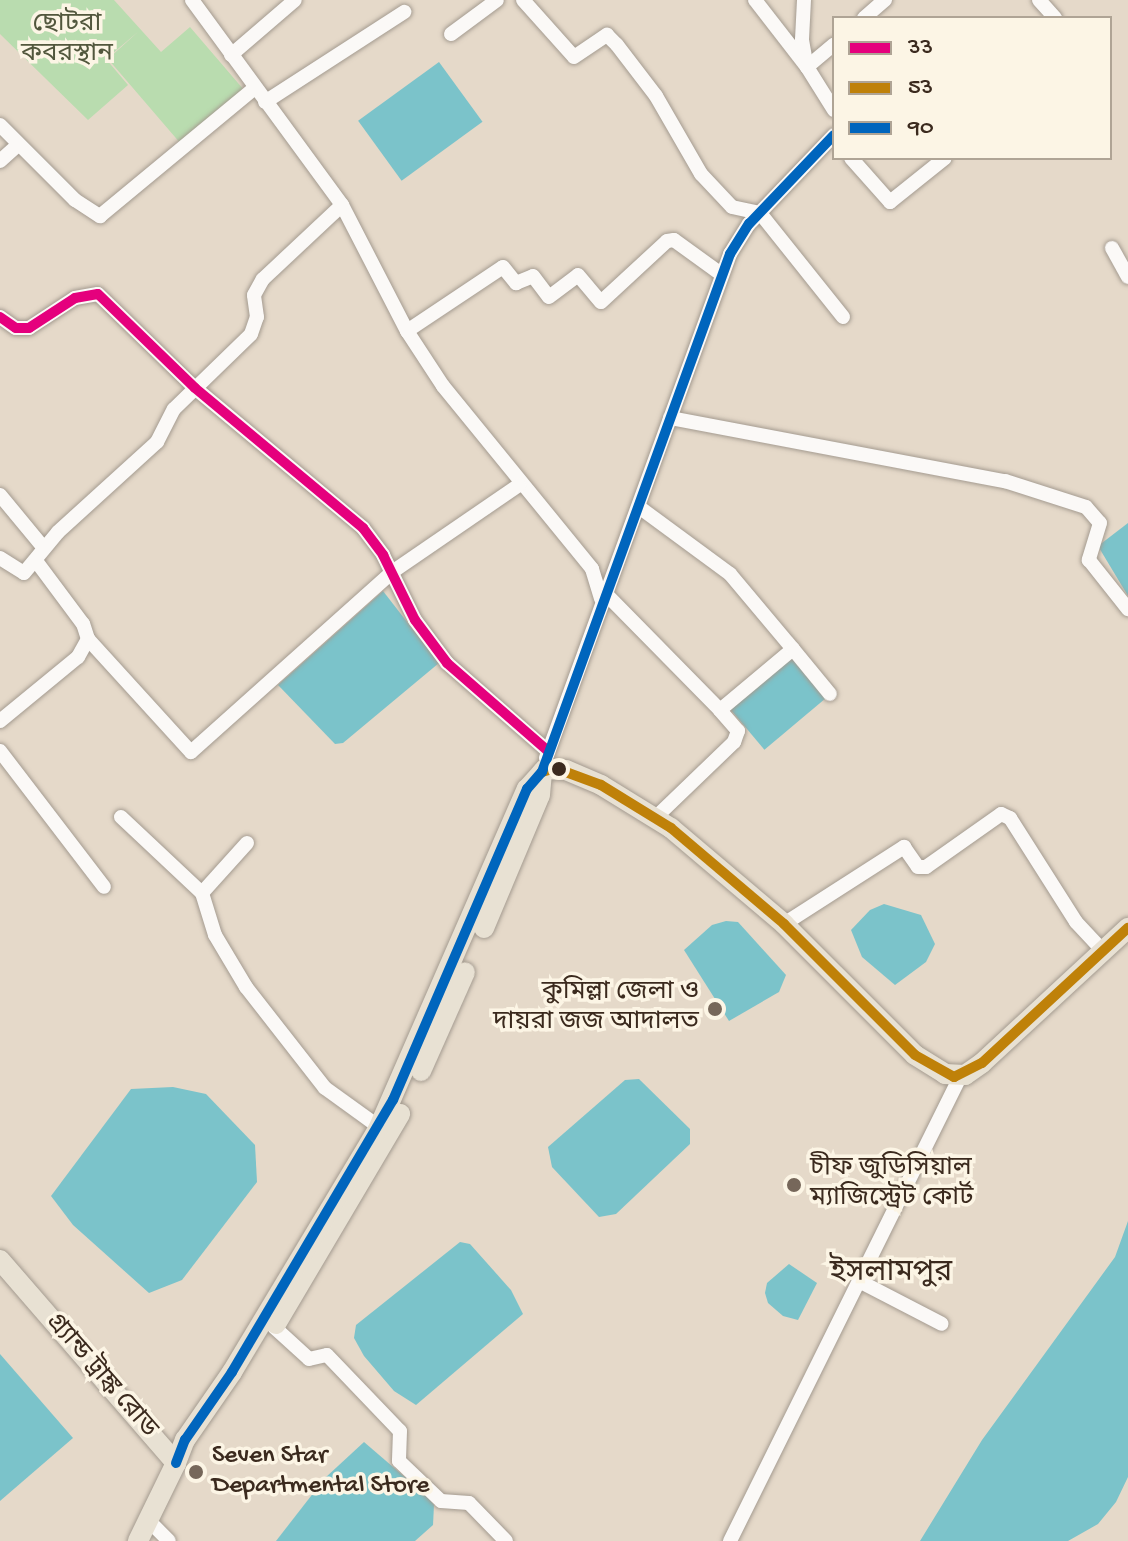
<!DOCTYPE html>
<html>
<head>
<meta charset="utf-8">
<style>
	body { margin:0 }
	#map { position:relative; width:1128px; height:1541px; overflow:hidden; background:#e5d9c9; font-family:"Gochi Hand","Noto Sans Bengali",sans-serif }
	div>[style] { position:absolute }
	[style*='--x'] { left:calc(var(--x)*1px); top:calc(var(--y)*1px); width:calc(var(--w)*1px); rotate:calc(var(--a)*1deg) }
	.green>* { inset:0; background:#b9dcaf }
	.water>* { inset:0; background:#7bc3ca; transform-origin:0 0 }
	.roads { filter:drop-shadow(0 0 2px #a49b90) drop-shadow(0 0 2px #a49b90) }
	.minor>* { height:14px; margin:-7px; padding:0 7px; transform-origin:7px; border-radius:7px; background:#fbf9f7 }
	.highway>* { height:20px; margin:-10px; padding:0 10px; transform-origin:10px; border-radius:10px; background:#e8e1d3 }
	.bus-1>* { height:10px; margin:-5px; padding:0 5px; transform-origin:5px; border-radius:5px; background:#e5007d }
	.bus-2>* { height:10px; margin:-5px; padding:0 5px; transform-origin:5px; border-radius:5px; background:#bf8109 }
	.bus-3>* { height:10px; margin:-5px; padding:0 5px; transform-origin:5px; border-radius:5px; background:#0065bd }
	.dots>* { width:22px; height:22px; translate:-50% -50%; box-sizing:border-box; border:4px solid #fcf5e5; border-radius:50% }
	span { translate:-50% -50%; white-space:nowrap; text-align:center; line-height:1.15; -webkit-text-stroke:7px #fcf5e5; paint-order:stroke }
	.park-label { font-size:26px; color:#52573d }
	.poi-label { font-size:26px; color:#3b2a1e }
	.right { translate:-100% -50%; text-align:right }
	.left { translate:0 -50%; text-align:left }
	.street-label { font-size:26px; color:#3b2a1e }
	.quarter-label { font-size:30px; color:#3b2a1e }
	.legend { position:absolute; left:832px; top:16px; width:280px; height:144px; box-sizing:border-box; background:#fcf5e5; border:2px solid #afa495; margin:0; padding:10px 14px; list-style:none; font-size:24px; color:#3b2a1e }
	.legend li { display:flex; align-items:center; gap:16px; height:40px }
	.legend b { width:40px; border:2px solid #afa495 }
</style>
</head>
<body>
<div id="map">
	<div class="green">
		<i style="clip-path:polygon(0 0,114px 0,161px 52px,190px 27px,244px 90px,181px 144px,108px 59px,139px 31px,106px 59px,128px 85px,88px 120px,0 34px)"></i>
	</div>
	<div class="water">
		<i style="left:439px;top:62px;width:74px;height:100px;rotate:54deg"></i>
		<i style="clip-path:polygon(1128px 523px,1128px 596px,1098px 546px)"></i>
		<i style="clip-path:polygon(383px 591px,439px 663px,343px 743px,335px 744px,278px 685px)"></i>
		<i style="left:791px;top:657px;width:54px;height:80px;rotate:50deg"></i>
		<i style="clip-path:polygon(884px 904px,921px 915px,935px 944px,926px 962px,895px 985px,862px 957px,851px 930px,870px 910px)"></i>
		<i style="clip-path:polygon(726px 921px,738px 922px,786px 975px,779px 992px,729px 1021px,684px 950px,712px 925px)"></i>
		<i style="clip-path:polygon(639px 1079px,690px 1129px,690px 1144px,616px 1214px,599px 1217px,552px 1167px,548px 1147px,625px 1080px)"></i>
		<i style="clip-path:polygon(173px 1087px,206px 1094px,255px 1145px,257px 1182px,182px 1280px,149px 1293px,73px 1225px,51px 1196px,131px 1089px)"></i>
		<i style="clip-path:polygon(1128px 1221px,1128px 1477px,1116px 1502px,1098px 1524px,1068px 1541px,920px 1541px,982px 1440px,1115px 1257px)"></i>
		<i style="clip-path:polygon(460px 1242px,470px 1244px,511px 1290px,523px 1314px,416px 1405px,394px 1391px,364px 1356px,354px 1338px,356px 1325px)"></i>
		<i style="clip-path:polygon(789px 1264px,817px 1283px,798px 1320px,783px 1316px,768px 1303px,765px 1293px,767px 1283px)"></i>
		<i style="clip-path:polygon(0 1354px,73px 1438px,0 1501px)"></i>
		<i style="clip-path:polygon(364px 1442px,428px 1497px,434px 1505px,433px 1525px,415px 1541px,276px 1541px,325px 1478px)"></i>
	</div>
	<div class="roads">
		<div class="minor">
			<i style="--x:192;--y:0;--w:254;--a:53.8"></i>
			<i style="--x:342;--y:205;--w:142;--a:62.7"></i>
			<i style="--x:407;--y:331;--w:66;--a:56.8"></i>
			<i style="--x:443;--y:386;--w:236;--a:50.8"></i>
			<i style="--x:592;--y:569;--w:31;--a:73"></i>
			<i style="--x:523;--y:0;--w:76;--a:48.2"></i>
			<i style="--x:574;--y:57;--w:40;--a:-34"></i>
			<i style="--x:607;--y:35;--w:14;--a:45"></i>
			<i style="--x:617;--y:45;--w:64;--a:52.6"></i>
			<i style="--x:656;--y:96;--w:90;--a:60"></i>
			<i style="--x:701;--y:174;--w:45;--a:46.8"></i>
			<i style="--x:732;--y:207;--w:29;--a:12"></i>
			<i style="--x:760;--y:213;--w:133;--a:51.4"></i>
			<i style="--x:755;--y:0;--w:85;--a:52.2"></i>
			<i style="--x:807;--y:67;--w:35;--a:-40"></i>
			<i style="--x:804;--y:0;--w:40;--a:92.9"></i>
			<i style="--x:802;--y:40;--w:27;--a:80"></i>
			<i style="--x:807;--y:67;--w:51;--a:57.9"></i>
			<i style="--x:1039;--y:0;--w:24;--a:48"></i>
			<i style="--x:864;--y:18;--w:28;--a:-41"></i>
			<i style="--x:451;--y:34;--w:57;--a:-36.5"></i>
			<i style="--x:231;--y:55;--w:84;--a:-40.7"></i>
			<i style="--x:265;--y:102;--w:166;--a:-32.9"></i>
			<i style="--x:0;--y:125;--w:106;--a:45"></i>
			<i style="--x:75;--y:200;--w:30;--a:33"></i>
			<i style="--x:100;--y:216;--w:201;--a:-39.6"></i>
			<i style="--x:851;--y:158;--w:59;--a:48.4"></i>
			<i style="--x:890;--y:202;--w:70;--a:-38.7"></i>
			<i style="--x:0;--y:161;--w:24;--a:-42"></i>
			<i style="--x:1112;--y:248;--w:33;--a:61"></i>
			<i style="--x:0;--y:317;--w:19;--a:35"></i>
			<i style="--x:16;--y:328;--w:13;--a:0"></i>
			<i style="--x:29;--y:328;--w:55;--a:-33.1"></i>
			<i style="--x:75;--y:298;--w:23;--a:-10"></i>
			<i style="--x:98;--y:294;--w:135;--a:44.1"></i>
			<i style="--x:195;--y:388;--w:219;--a:39.8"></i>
			<i style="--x:363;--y:528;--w:34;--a:53"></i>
			<i style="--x:383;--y:555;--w:72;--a:63.8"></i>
			<i style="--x:415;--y:620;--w:54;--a:53.3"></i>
			<i style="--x:447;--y:663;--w:134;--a:41.1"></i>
			<i style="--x:407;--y:331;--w:115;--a:-33.7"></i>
			<i style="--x:503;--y:267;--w:21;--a:51"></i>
			<i style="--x:516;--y:283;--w:18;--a:-22"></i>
			<i style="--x:533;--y:276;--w:26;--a:53"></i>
			<i style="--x:549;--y:297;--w:36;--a:-37"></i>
			<i style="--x:578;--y:275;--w:35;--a:50"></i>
			<i style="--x:601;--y:302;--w:90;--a:-42.7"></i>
			<i style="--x:667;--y:241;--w:7;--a:-8"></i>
			<i style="--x:674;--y:240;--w:58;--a:35.9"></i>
			<i style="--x:670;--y:418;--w:341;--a:10.7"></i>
			<i style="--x:1005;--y:481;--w:85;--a:17.8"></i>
			<i style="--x:1086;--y:507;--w:21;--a:49"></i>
			<i style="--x:1100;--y:523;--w:39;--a:107"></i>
			<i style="--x:1089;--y:560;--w:63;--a:51.5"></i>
			<i style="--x:0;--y:495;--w:67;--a:50.4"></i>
			<i style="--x:639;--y:507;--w:113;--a:36.4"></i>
			<i style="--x:730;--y:574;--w:98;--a:50"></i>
			<i style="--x:0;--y:558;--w:28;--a:32"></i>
			<i style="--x:24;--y:573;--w:53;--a:-50.3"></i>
			<i style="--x:58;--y:532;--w:134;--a:-42.3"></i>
			<i style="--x:157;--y:442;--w:37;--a:-63"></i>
			<i style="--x:174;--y:409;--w:107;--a:-44.2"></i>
			<i style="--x:251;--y:334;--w:18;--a:-71"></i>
			<i style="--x:257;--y:317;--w:22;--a:-98"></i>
			<i style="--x:254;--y:295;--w:18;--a:-61"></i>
			<i style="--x:263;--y:279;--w:108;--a:-43.1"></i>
			<i style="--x:604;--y:592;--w:165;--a:45.5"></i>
			<i style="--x:88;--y:639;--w:153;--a:47.7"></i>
			<i style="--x:191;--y:752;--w:270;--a:-41.8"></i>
			<i style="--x:392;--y:572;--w:154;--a:-34.4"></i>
			<i style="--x:0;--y:721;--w:101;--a:-39.4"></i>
			<i style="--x:78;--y:657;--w:21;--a:-61"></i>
			<i style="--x:88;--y:639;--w:16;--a:-108"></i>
			<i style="--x:83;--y:624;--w:79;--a:-126.7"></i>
			<i style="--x:0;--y:751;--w:171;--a:52.6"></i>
			<i style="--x:546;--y:758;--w:537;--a:-69.94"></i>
			<i style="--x:730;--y:254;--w:36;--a:-58"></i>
			<i style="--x:749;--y:224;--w:123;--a:-46.3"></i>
			<i style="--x:121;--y:817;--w:111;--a:43.2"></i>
			<i style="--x:655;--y:818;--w:110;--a:-43.9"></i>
			<i style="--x:734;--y:742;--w:12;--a:-70"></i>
			<i style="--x:738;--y:731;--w:28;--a:-131"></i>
			<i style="--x:720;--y:710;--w:95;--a:-39.9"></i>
			<i style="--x:793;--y:649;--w:58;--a:50.6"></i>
			<i style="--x:247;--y:843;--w:67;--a:132"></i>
			<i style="--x:202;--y:893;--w:44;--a:72.8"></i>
			<i style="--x:215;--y:935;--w:61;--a:59.2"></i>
			<i style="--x:246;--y:987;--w:128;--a:52"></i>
			<i style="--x:325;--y:1088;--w:75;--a:35.8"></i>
			<i style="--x:784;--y:924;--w:143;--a:-32.7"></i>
			<i style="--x:904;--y:847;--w:24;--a:55"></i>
			<i style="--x:918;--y:867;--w:8;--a:0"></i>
			<i style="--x:926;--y:867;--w:92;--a:-35.2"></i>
			<i style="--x:1001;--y:814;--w:10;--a:24"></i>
			<i style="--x:1010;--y:818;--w:123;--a:57.6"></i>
			<i style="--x:1076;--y:922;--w:37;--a:47"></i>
			<i style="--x:859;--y:1281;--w:93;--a:27.4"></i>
			<i style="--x:274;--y:1327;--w:47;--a:42.4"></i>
			<i style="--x:309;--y:1359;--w:18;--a:-13"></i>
			<i style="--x:327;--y:1355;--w:105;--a:46.2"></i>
			<i style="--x:400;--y:1431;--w:30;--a:92"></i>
			<i style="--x:399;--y:1461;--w:58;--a:43.6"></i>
			<i style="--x:441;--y:1501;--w:28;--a:4"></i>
			<i style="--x:469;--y:1503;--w:53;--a:45.8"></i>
			<i style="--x:151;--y:1523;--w:25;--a:45"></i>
			<i style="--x:730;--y:1541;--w:518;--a:-63.63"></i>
		</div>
		<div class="highway">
			<i style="--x:484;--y:928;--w:144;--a:-67.2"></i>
			<i style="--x:540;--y:795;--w:23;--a:-85"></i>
			<i style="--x:421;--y:1071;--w:108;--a:-66"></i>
			<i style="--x:0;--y:1260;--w:269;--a:49.1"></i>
			<i style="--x:176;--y:1463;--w:87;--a:116"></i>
			<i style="--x:276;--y:1324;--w:244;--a:-59.4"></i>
			<i style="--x:176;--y:1463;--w:25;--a:-69"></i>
			<i style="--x:185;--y:1440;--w:83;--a:-55.3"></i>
			<i style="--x:232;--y:1372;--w:286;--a:-59"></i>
			<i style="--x:379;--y:1127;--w:369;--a:-66.4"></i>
			<i style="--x:527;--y:789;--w:27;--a:-48"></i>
			<i style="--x:545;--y:769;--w:21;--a:3"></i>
			<i style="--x:566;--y:770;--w:38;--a:23"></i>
			<i style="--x:601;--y:785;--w:82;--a:31.6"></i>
			<i style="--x:671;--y:828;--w:148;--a:40.3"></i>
			<i style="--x:784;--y:924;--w:185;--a:45"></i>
			<i style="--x:915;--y:1055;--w:36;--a:32"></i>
			<i style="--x:945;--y:1074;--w:20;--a:3"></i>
			<i style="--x:965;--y:1075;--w:21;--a:-35"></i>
			<i style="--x:982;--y:1063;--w:199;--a:-42.8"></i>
		</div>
	</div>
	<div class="bus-1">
		<i style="--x:0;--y:317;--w:19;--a:35"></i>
		<i style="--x:16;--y:328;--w:13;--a:0"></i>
		<i style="--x:29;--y:328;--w:55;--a:-33.1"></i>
		<i style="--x:75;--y:298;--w:23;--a:-10"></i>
		<i style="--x:98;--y:294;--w:135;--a:44.1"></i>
		<i style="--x:195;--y:388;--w:219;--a:39.8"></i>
		<i style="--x:363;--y:528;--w:34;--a:53"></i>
		<i style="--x:383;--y:555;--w:72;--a:63.8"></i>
		<i style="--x:415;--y:620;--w:54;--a:53.3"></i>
		<i style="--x:447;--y:663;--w:134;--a:41.1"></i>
	</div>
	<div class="bus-2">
		<i style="--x:542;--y:772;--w:14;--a:-17"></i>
		<i style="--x:555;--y:768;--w:49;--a:20.3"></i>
		<i style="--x:601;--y:785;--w:82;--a:31.6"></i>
		<i style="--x:671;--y:828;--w:148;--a:40.3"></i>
		<i style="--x:784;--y:924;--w:185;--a:45"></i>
		<i style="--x:915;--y:1055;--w:45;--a:29.4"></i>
		<i style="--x:954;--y:1077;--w:31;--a:-27"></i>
		<i style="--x:982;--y:1063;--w:199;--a:-42.8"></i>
	</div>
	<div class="bus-3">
		<i style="--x:176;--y:1463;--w:25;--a:-69"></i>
		<i style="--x:185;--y:1440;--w:83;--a:-55.3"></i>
		<i style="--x:232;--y:1372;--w:316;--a:-59.4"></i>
		<i style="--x:393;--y:1100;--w:339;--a:-66.7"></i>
		<i style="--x:527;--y:789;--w:23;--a:-49"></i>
		<i style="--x:542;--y:772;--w:551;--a:-70.05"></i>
		<i style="--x:730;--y:254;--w:36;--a:-58"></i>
		<i style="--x:749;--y:224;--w:123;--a:-46.3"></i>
	</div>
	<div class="dots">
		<i style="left:559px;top:769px;background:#3b2a1e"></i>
		<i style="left:715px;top:1009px;background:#76675a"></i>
		<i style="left:794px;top:1185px;background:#76675a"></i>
		<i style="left:196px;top:1472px;background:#76675a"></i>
	</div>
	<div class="park-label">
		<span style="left:67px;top:41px">ছোটরা<br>কবরস্থান</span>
	</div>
	<div class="poi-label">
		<span class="right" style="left:699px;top:1009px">কুমিল্লা জেলা ও<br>দায়রা জজ আদালত</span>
		<span class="left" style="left:810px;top:1185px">চীফ জুডিসিয়াল<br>ম্যাজিস্ট্রেট কোর্ট</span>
		<span class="left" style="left:212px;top:1472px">Seven Star<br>Departmental Store</span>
	</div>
	<div class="street-label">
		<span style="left:100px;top:1377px;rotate:49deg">গ্র্যান্ড ট্রাঙ্ক রোড</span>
	</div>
	<div class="quarter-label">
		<span style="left:891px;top:1275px">ইসলামপুর</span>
	</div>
	<ul class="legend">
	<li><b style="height:10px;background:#e5007d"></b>33</li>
	<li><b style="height:10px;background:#bf8109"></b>53</li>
	<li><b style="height:10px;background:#0065bd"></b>90</li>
	</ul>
</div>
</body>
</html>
